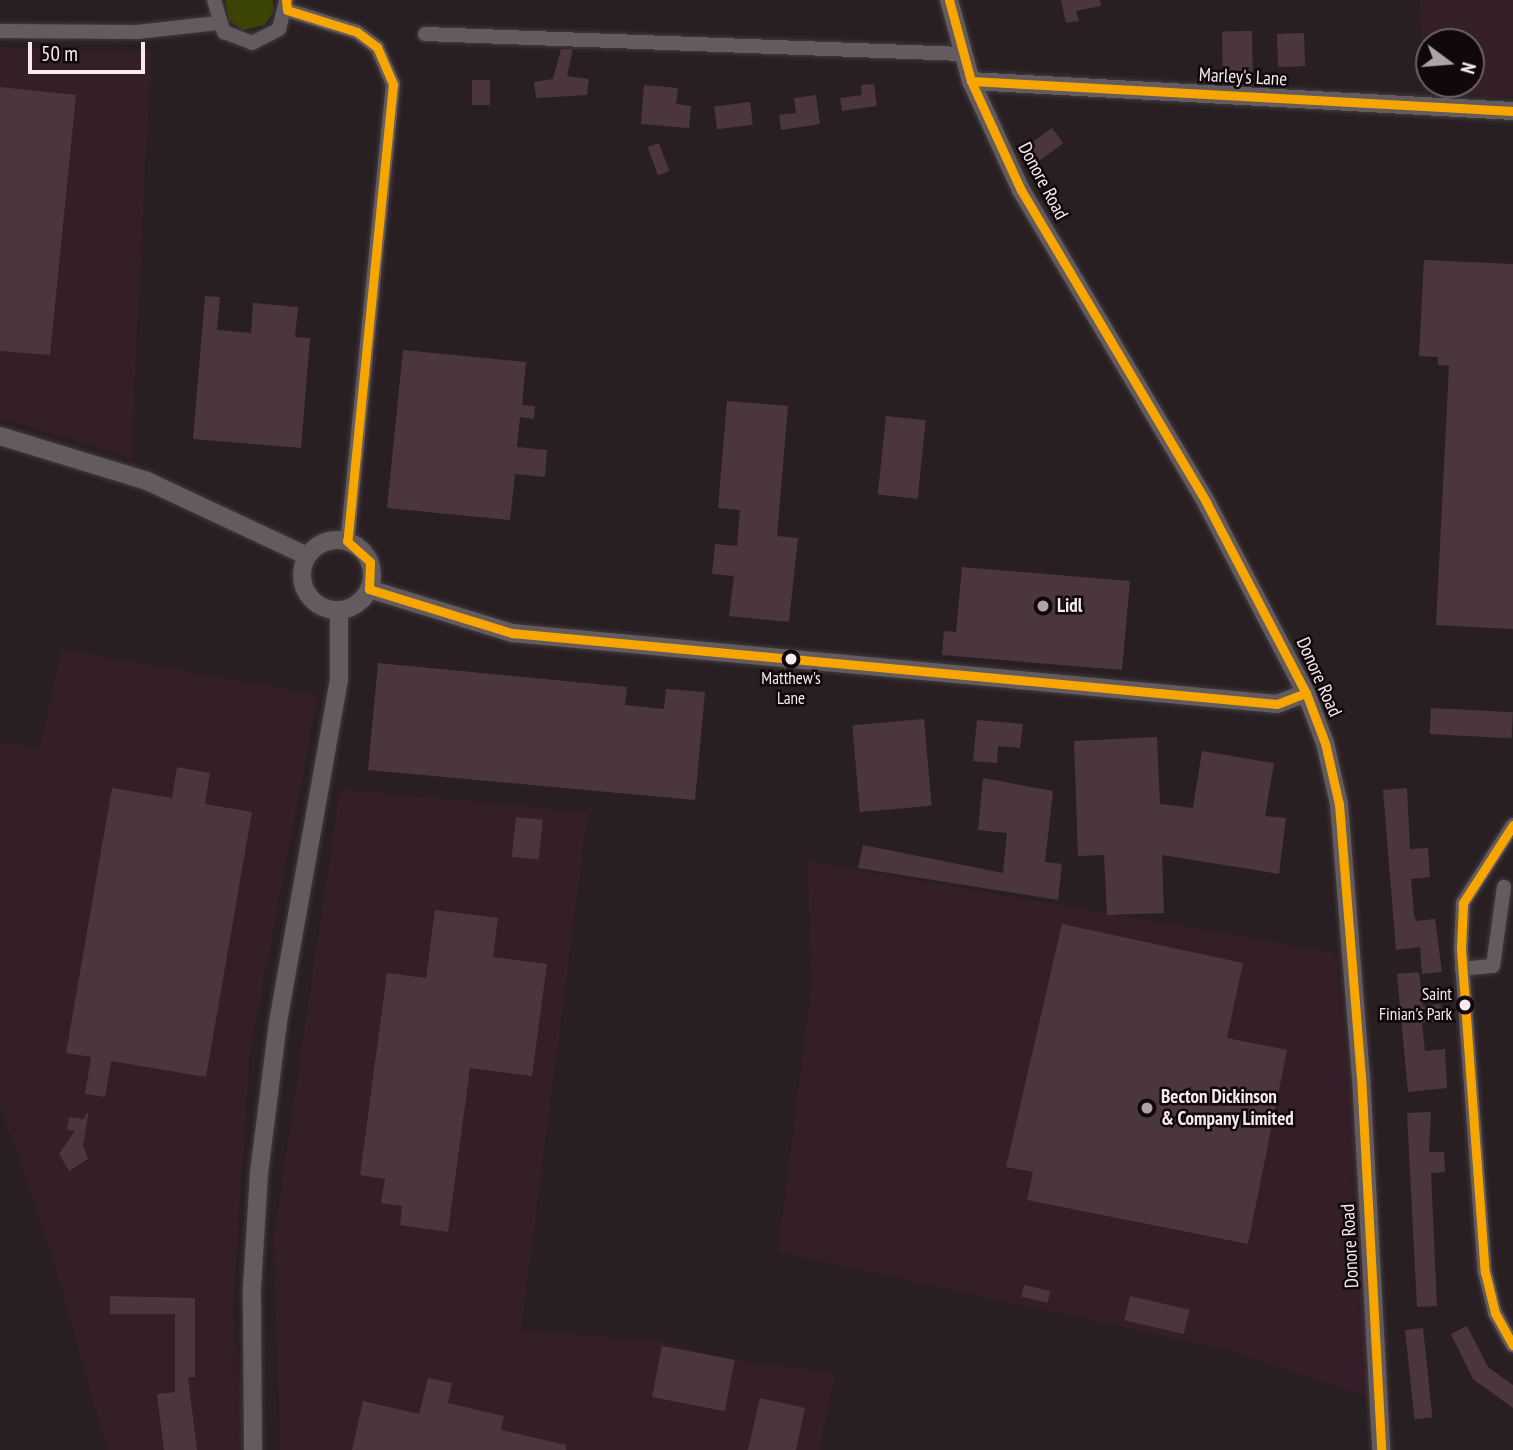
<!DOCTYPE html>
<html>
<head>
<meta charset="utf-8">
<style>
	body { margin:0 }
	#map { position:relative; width:1513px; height:1450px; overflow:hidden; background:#291f23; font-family:"PT Sans Narrow",sans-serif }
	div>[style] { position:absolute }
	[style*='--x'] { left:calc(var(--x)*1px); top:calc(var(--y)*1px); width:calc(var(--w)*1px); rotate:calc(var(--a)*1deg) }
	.built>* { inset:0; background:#341e28 }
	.green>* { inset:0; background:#3b4305 }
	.building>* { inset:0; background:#4b3640; transform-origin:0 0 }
	.roads { filter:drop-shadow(0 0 2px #433a3d) drop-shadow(0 0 2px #433a3d) }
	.minor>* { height:14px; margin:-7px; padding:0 7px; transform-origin:7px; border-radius:7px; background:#645b5e }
	.tertiary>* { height:18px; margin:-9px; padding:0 9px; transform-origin:9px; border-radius:9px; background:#645b5e }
	.tertiary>.ring { margin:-9px; padding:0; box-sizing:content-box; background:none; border:18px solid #645b5e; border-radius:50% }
	.bus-1>* { height:9px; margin:-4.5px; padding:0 4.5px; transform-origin:4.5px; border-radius:4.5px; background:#f7a600 }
	.dots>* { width:19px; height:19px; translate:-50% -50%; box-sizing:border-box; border:4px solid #10080b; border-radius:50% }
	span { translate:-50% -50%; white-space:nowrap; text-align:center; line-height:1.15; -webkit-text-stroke:5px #10080b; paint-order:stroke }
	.bus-label { font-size:17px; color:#f7eaef }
	.right { translate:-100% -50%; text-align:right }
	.street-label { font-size:19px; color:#f7eaef }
	.poi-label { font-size:19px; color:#f7eaef; font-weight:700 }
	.left { translate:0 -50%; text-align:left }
	.north { position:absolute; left:1415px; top:28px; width:70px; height:70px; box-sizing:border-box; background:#10080b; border:2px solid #6c6266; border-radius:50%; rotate:106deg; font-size:19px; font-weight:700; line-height:28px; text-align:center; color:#f7eaef }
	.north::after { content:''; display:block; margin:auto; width:24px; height:32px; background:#afa3a8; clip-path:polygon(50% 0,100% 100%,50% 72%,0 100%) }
	.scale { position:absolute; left:28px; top:42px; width:117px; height:32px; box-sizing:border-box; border:4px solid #f7eaef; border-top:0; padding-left:9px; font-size:21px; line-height:24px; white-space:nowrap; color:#f7eaef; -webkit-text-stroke:5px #10080b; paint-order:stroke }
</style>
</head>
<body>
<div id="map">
	<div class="built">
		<i style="clip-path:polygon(evenodd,1420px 0,1513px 0,1513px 96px,1424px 94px,1420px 0,1429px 42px,1471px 42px,1471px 84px,1429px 84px,1429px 42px)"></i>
		<i style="clip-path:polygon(0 47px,151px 51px,131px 458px,0 418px)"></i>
		<i style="clip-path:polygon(62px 649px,318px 695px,250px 1052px,233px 1303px,245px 1450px,107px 1450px,54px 1262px,0 1106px,0 742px,40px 747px)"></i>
		<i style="clip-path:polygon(340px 789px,588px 812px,521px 1329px,661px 1342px,735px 1360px,836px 1373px,819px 1450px,280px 1450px,274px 1236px)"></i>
		<i style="clip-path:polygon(807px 861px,1337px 953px,1379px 1401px,1226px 1350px,778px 1252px,812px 981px)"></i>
	</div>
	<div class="green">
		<i style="clip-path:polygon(225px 0,273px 0,274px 11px,265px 25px,242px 30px,229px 20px)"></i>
	</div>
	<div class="building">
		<i style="clip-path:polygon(1061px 0,1100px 0,1101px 6px,1076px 11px,1079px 21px,1066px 23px)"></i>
		<i style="left:1252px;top:31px;width:45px;height:30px;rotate:89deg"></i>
		<i style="left:1304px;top:33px;width:33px;height:27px;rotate:88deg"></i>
		<i style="clip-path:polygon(561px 49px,573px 49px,567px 76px,589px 79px,587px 95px,536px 98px,534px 82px,553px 79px)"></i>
		<i style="left:490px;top:80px;width:25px;height:18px;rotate:90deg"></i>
		<i style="clip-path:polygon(874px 84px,877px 106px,842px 111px,840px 98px,862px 95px,861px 85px)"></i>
		<i style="clip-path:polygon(644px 85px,678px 88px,676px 104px,691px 106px,689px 128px,641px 124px)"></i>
		<i style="clip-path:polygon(0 87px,76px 95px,50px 355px,0 351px)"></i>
		<i style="clip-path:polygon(816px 95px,820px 124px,781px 130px,779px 115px,796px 113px,794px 98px)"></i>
		<i style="left:750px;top:102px;width:23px;height:36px;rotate:83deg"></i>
		<i style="left:1052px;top:128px;width:19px;height:29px;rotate:54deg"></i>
		<i style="left:659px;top:143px;width:30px;height:12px;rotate:70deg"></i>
		<i style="clip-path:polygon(1424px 260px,1513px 264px,1513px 629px,1436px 625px,1449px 366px,1438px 365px,1438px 357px,1419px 356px)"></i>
		<i style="clip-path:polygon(205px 296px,220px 297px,217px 330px,251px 333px,253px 303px,298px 307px,295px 337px,310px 338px,301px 448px,193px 439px)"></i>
		<i style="clip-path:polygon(403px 350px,526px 362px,522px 405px,535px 406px,534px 419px,520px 417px,517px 447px,547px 450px,545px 477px,515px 474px,510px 520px,387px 508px)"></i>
		<i style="clip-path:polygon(727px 401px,788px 406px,777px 536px,798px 538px,789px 622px,729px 616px,734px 576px,712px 574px,715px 544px,737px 546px,740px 510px,718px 508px)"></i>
		<i style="left:886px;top:416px;width:40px;height:79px;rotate:6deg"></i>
		<i style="clip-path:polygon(962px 567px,1130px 581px,1122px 670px,942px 655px,944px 631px,956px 632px)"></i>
		<i style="clip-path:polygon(378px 663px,627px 687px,625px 705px,664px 709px,666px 689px,705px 692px,695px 800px,368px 770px)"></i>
		<i style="left:1431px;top:708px;width:82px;height:26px;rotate:3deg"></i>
		<i style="left:924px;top:719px;width:87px;height:72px;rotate:85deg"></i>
		<i style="clip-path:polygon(977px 720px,1023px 724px,1020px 748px,998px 746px,997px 763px,973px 761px)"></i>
		<i style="clip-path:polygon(1157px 737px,1160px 804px,1193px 808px,1202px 751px,1274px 763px,1265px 816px,1286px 818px,1279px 874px,1162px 855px,1164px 913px,1107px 915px,1104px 855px,1078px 856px,1074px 741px)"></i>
		<i style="clip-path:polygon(177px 767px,210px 773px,205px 804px,252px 812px,206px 1077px,111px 1061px,105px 1097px,85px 1094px,91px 1057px,66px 1053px,112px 788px,172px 798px)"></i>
		<i style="clip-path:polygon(983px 778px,1053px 791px,1045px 862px,1062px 864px,1058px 900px,858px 868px,863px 845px,1003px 873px,1007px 833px,978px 830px)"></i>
		<i style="clip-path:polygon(1407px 788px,1410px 849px,1428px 848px,1430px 877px,1411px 879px,1414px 914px,1416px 921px,1435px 919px,1442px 972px,1422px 974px,1420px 947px,1396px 950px,1383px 790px)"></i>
		<i style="left:516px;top:817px;width:27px;height:40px;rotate:6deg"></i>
		<i style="clip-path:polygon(435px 910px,498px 918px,493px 957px,547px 964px,532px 1076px,470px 1068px,448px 1232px,400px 1225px,402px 1206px,381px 1203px,385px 1179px,360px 1175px,387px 973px,426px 978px)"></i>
		<i style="clip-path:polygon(1062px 924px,1243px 963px,1227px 1038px,1287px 1050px,1248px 1244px,1027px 1200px,1033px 1172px,1006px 1167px)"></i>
		<i style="clip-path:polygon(1419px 972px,1423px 1006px,1441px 1004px,1442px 1021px,1422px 1023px,1425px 1051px,1445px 1049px,1447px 1088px,1408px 1092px,1397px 974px)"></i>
		<i style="clip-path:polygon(89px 1110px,83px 1145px,88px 1159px,69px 1171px,59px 1154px,75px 1131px,67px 1130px,69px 1117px,83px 1119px)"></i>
		<i style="clip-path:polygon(1431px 1112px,1429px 1152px,1444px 1152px,1445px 1172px,1431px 1173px,1437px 1306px,1417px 1307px,1407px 1113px)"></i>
		<i style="left:1024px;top:1285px;width:27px;height:12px;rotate:13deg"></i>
		<i style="clip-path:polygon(110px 1296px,195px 1298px,195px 1377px,188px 1377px,197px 1450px,164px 1450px,157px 1394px,175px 1392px,175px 1314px,110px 1314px)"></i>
		<i style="left:1130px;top:1296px;width:61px;height:25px;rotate:13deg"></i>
		<i style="clip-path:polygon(1467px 1326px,1488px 1367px,1513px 1385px,1513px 1408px,1473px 1379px,1451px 1334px)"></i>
		<i style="left:1423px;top:1328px;width:90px;height:18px;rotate:84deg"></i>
		<i style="left:662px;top:1346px;width:74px;height:52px;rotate:11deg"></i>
		<i style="clip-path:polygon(428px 1378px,452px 1383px,448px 1403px,504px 1416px,501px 1430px,566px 1445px,566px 1450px,352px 1450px,363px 1401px,419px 1414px)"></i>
		<i style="clip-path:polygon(760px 1398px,805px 1408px,796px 1450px,748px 1450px)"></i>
	</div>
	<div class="roads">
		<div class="minor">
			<i style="--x:214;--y:0;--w:34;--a:73"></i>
			<i style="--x:224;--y:32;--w:30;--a:21"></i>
			<i style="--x:252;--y:43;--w:30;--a:-27"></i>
			<i style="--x:279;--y:29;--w:30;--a:-76"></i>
			<i style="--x:287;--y:10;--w:73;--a:17.4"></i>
			<i style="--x:357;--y:32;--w:25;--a:37"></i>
			<i style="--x:377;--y:47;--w:40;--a:66.6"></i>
			<i style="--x:393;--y:84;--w:459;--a:95.7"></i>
			<i style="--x:0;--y:31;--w:137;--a:0.4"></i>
			<i style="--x:137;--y:32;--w:81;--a:-6.4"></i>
			<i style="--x:425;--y:34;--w:539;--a:2.13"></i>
			<i style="--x:1513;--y:825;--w:93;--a:122.7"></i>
			<i style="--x:1463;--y:903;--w:46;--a:92.5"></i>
			<i style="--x:1461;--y:949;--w:324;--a:85.8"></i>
			<i style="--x:1485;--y:1272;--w:42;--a:76.3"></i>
			<i style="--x:1495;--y:1313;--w:37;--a:61"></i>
			<i style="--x:1462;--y:969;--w:31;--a:-6"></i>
			<i style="--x:1493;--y:966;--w:80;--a:-82.1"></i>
		</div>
		<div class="tertiary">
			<i style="--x:949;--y:0;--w:84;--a:74.8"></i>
			<i style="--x:971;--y:81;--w:120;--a:65.4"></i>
			<i style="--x:1021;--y:190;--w:363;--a:59.3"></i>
			<i style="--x:1206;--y:502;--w:216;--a:62.4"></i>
			<i style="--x:1306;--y:693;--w:53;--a:69.2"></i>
			<i style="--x:1325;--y:743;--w:63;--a:77.1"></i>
			<i style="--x:1339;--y:804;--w:272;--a:85.4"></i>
			<i style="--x:1361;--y:1075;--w:376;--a:86.9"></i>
			<i style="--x:971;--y:81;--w:543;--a:3.17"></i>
			<i style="--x:0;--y:436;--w:154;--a:17"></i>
			<i style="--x:147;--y:481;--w:177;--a:25.1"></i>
			<i class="ring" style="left:302px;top:540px;width:52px;height:52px"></i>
			<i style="--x:369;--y:589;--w:150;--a:17.1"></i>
			<i style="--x:512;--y:633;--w:768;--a:5.3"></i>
			<i style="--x:1277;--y:704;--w:31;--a:-21"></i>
			<i style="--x:253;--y:1450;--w:162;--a:-90.4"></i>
			<i style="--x:252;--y:1288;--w:115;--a:-86.5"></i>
			<i style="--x:259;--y:1173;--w:152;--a:-82.8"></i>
			<i style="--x:278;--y:1022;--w:347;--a:-79.9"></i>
			<i style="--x:339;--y:680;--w:69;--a:-90"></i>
		</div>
	</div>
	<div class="bus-1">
		<i style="--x:286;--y:0;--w:10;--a:84"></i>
		<i style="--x:287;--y:10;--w:73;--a:17.4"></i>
		<i style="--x:357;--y:32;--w:25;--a:37"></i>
		<i style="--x:377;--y:47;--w:40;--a:66.6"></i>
		<i style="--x:393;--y:84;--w:459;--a:95.7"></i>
		<i style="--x:347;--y:541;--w:31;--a:42"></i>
		<i style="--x:370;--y:562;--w:27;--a:92"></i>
		<i style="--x:369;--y:589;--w:150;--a:17.1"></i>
		<i style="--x:512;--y:633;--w:768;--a:5.3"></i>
		<i style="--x:1277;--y:704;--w:31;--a:-21"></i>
		<i style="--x:949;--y:0;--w:84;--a:74.8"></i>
		<i style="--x:971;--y:81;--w:120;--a:65.4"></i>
		<i style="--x:1021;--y:190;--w:363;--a:59.3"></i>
		<i style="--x:1206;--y:502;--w:216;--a:62.4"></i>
		<i style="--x:1306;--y:693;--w:53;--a:69.2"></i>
		<i style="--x:1325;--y:743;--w:63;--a:77.1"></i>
		<i style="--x:1339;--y:804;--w:272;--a:85.4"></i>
		<i style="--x:1361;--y:1075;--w:376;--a:86.9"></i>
		<i style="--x:971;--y:81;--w:543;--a:3.17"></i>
		<i style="--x:1513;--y:825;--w:93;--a:122.7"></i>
		<i style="--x:1463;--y:903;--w:46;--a:92.5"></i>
		<i style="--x:1461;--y:949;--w:324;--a:85.8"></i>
		<i style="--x:1485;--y:1272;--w:42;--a:76.3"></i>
		<i style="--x:1495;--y:1313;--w:37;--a:61"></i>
	</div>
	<div class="dots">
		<i style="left:1043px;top:606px;background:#afa3a8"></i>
		<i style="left:791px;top:659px;background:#f7eaef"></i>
		<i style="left:1465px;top:1005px;background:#f7eaef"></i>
		<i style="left:1147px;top:1108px;background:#afa3a8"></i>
	</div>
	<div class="bus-label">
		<span style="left:791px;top:689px">Matthew's<br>Lane</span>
		<span class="right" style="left:1452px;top:1005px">Saint<br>Finian's Park</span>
	</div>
	<div class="street-label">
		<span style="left:1243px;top:77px;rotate:3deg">Marley's Lane</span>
		<span style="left:1043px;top:181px;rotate:62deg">Donore Road</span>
		<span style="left:1319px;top:677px;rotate:66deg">Donore Road</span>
		<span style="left:1350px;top:1246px;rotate:-93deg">Donore Road</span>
	</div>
	<div class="poi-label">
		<span class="left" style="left:1057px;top:606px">Lidl</span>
		<span class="left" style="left:1161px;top:1108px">Becton Dickinson<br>&amp; Company Limited</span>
	</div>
	<div class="north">N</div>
	<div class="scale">50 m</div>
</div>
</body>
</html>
